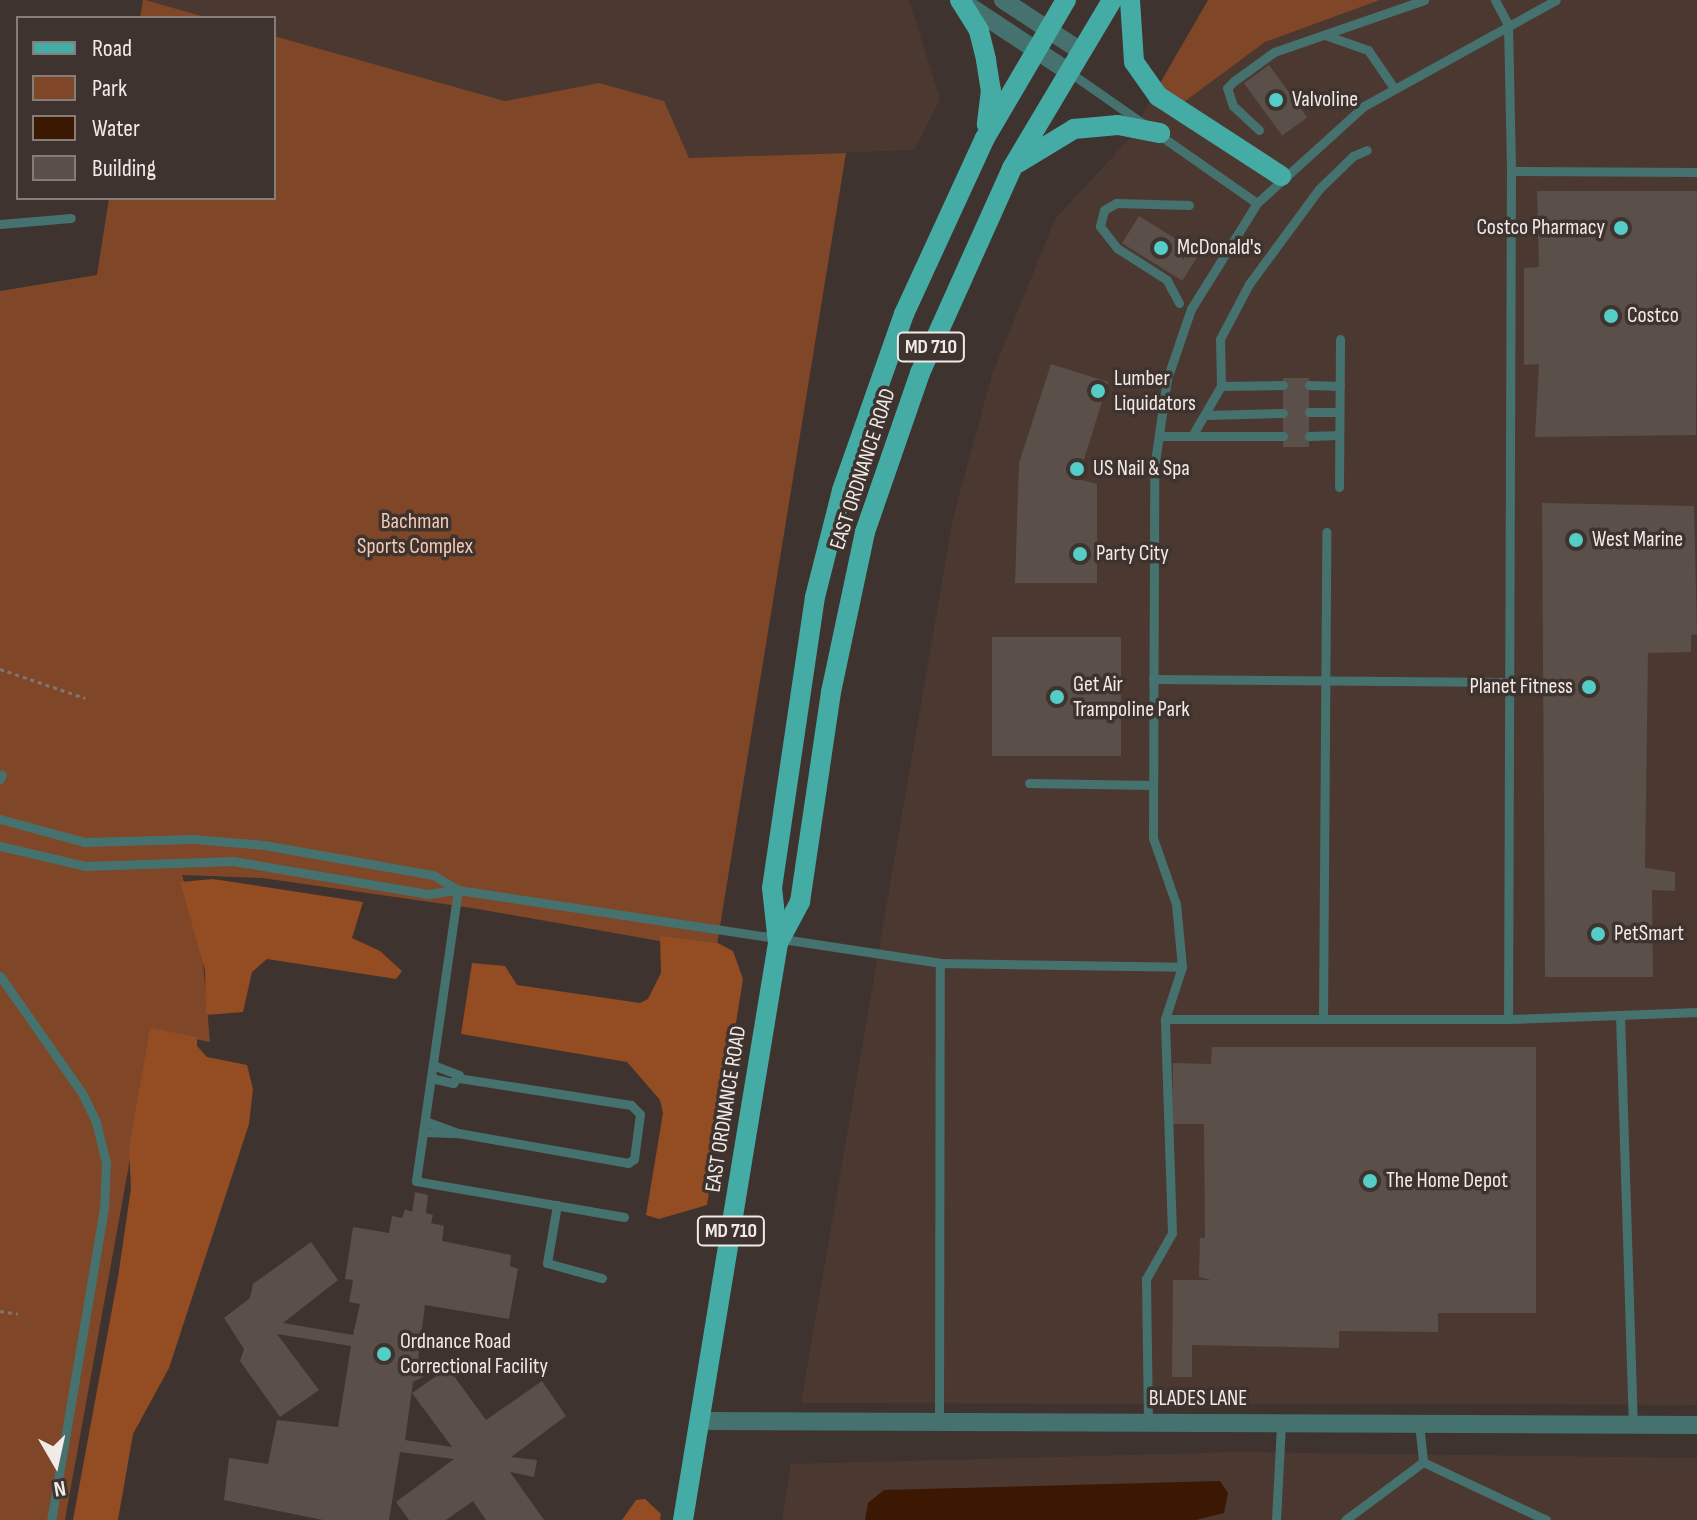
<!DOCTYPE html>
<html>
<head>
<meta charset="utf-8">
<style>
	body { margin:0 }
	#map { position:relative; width:1697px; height:1520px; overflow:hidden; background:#3e332e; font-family:"Sofia Sans Condensed",sans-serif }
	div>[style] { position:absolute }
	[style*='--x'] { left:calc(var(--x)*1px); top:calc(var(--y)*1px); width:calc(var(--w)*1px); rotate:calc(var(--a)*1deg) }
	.built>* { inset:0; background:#4b3931 }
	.green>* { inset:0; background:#7f4627 }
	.forest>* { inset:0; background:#944c23 }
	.water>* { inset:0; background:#3c1702 }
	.building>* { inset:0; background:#5b4f49; transform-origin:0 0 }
	.path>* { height:3px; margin-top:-1.5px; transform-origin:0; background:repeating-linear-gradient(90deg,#7e7470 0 4px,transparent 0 8px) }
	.service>* { height:9px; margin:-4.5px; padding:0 4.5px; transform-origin:4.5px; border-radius:4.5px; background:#45726e }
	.minor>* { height:18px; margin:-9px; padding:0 9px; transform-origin:9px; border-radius:9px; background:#45726e }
	.primary>* { height:20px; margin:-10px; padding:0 10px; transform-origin:10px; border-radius:10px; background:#45aba5 }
	.dots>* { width:22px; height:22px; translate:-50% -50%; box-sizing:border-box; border:4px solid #3e332e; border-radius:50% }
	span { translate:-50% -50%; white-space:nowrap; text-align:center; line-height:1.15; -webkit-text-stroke:7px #3e332e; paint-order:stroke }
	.shield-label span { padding:2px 6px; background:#3e332e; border:2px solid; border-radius:6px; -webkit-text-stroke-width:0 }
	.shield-label { font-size:20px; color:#f1eae7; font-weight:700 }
	.poi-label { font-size:22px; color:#f1eae7 }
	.left { translate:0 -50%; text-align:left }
	.right { translate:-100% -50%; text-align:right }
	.street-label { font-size:22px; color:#f1eae7 }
	.park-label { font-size:22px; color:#f4c9b4 }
	.legend { position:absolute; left:16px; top:16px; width:260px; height:184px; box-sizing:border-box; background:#3e332e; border:2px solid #867c78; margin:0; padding:10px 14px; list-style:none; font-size:24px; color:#f1eae7 }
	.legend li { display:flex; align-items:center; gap:16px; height:40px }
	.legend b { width:40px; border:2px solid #867c78 }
	.north { position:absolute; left:16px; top:1424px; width:80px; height:80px; -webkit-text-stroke:6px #3e332e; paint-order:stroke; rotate:171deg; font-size:22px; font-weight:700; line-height:32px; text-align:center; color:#f1eae7 }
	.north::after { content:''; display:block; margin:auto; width:28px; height:36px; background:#f1eae7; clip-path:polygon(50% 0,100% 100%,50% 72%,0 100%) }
</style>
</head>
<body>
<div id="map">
	<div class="built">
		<i style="clip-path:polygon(145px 0,909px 0,940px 99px,914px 150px,689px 158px,663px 101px,599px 83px,506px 101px,274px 36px,274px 18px,209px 18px)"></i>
		<i style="clip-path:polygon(1380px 0,1697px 0,1697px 1405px,801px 1403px,953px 518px,992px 375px,1055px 219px,1130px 138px,1159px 85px,1184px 102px,1265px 42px)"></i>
		<i style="clip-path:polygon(1238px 1452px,1697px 1458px,1697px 1520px,782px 1520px,791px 1464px)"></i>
	</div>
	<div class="green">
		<i style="clip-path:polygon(143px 0,145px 0,209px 18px,140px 18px)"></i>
		<i style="clip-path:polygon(1208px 0,1380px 0,1265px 42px,1184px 102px,1159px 85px)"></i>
		<i style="clip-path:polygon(274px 36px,505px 101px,599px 83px,664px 101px,689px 158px,846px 153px,716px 951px,472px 908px,262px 878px,182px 875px,201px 938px,210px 1042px,153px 1031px,65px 1520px,0 1520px,0 291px,97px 275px,109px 198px,274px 198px)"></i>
	</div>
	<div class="forest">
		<i style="clip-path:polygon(213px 879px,363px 902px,352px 938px,380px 951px,402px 971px,396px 979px,267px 959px,252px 972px,243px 1012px,206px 1015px,205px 970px,180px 882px)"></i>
		<i style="clip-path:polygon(660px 936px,718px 943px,733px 951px,743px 979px,707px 1205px,659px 1219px,646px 1215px,663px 1113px,660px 1100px,627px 1062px,461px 1034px,472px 963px,505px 966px,517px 985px,640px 1003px,648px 999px,661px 973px)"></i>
		<i style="clip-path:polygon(150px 1028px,197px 1037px,197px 1046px,207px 1057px,247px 1065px,253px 1089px,249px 1124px,169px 1368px,133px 1434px,118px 1520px,73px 1520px,118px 1277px,131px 1188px,129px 1148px)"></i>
		<i style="clip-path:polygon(645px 1499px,661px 1514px,660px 1520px,622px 1520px,636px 1500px)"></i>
	</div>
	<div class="water">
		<i style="clip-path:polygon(1220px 1481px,1228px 1493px,1224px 1513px,1196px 1520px,865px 1520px,868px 1503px,884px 1490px)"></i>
	</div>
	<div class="building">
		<i style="left:1269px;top:65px;width:65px;height:31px;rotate:54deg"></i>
		<i style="clip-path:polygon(1537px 191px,1697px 191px,1696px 435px,1535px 437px,1539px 364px,1524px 365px,1524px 268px,1539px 267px)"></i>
		<i style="left:1139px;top:216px;width:71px;height:32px;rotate:32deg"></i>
		<i style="clip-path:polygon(1051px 364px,1108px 382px,1078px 479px,1097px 484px,1097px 583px,1015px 583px,1019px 463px)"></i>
		<i style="left:1283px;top:378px;width:26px;height:69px"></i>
		<i style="clip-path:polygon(1542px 503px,1694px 506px,1697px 634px,1691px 635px,1691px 652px,1648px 653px,1645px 868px,1675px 872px,1675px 891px,1652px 890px,1653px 977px,1545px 977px)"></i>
		<i style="left:992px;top:637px;width:129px;height:119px"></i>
		<i style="clip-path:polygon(1212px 1047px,1536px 1047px,1536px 1313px,1438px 1313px,1438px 1332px,1339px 1331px,1339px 1348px,1192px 1345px,1192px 1377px,1172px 1377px,1173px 1280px,1211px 1280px,1199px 1277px,1200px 1238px,1205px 1238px,1204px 1124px,1172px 1124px,1173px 1063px,1211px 1064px)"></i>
		<i style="clip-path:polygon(415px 1192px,428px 1195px,426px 1213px,433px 1215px,431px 1223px,444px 1226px,442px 1241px,511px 1255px,510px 1266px,518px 1269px,509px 1319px,425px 1305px,418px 1360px,433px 1372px,413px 1382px,405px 1440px,452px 1447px,412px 1393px,448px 1368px,486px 1420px,542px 1381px,566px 1416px,511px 1457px,537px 1460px,534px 1477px,510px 1472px,544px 1520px,486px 1520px,473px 1501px,446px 1520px,409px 1520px,396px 1502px,454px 1459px,400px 1452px,389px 1520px,323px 1520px,224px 1500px,229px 1458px,268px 1464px,277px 1420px,338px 1427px,351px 1346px,277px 1334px,319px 1390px,280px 1417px,240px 1361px,244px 1349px,224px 1318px,250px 1298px,253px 1284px,311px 1242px,338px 1280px,283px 1323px,353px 1335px,360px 1304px,349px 1302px,353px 1280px,345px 1279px,353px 1227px,389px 1233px,392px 1216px,402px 1218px,405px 1209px,412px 1212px)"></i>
	</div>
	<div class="path">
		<i style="--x:0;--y:669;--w:90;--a:18.8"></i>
		<i style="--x:0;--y:1311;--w:18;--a:9"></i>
	</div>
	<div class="service">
		<i style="--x:1495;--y:0;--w:27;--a:62"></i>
		<i style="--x:1508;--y:24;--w:147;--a:88.8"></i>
		<i style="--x:1511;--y:171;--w:848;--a:90.2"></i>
		<i style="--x:1508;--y:1019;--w:112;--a:-2"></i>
		<i style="--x:1620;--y:1015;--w:408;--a:88.2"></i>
		<i style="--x:1325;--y:35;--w:46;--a:19.2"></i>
		<i style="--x:1368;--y:50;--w:46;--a:55.6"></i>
		<i style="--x:1069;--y:72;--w:229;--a:34.9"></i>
		<i style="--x:1259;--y:130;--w:35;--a:-137"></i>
		<i style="--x:1233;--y:106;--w:19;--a:-108"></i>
		<i style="--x:1227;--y:88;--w:10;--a:-45"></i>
		<i style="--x:1234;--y:81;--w:49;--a:-35.9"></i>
		<i style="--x:1274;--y:52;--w:159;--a:-19.1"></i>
		<i style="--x:1511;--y:171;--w:186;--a:0.3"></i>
		<i style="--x:0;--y:224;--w:71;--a:-4.8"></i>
		<i style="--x:1179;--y:303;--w:26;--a:-118"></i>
		<i style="--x:1167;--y:280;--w:59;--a:-147.4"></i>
		<i style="--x:1117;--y:248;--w:28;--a:-128"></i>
		<i style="--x:1100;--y:226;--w:16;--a:-76"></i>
		<i style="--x:1104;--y:210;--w:14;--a:-30"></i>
		<i style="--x:1116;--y:203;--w:73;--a:1.6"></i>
		<i style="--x:1309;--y:385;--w:31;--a:2"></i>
		<i style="--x:1221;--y:386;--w:47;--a:-91.2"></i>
		<i style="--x:1220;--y:339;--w:62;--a:-62.2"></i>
		<i style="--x:1249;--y:284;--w:118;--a:-53.6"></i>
		<i style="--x:1319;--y:189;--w:47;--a:-44.1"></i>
		<i style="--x:1353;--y:156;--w:15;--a:-23"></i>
		<i style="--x:1309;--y:412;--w:30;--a:0"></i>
		<i style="--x:1207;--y:415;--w:76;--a:-1.5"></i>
		<i style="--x:1159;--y:436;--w:124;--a:0"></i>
		<i style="--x:1192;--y:436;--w:58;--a:-59.9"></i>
		<i style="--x:1221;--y:386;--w:62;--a:-0.9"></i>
		<i style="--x:1309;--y:436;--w:30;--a:-2"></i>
		<i style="--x:1339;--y:487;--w:148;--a:-89.6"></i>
		<i style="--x:1153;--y:679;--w:356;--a:0.5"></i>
		<i style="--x:0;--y:779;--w:5;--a:-68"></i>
		<i style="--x:1029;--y:783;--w:124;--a:0.9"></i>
		<i style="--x:0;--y:819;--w:87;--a:15.3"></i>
		<i style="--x:84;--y:842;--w:109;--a:-1.6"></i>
		<i style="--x:193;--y:839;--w:71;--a:4.8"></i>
		<i style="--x:264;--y:845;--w:172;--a:10.1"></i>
		<i style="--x:433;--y:875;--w:29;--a:31"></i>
		<i style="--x:0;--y:846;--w:87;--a:13.2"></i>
		<i style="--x:85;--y:866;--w:148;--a:-1.9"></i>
		<i style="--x:233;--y:861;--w:198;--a:9.6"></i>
		<i style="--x:428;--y:894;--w:30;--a:-8"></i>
		<i style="--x:0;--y:976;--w:143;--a:55"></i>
		<i style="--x:82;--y:1093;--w:32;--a:64"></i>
		<i style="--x:96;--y:1122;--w:42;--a:76.3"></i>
		<i style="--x:106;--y:1163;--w:45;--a:92.5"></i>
		<i style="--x:104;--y:1208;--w:316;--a:99.6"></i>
		<i style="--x:1620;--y:1015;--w:77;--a:-2.2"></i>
		<i style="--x:1165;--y:1019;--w:343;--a:0"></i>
		<i style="--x:1323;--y:1019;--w:487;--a:-89.6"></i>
		<i style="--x:431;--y:1078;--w:23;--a:13"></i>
		<i style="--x:453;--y:1083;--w:10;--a:-53"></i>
		<i style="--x:459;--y:1075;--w:28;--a:-159"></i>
		<i style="--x:425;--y:1121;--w:35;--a:20"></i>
		<i style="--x:423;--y:1132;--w:35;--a:2"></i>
		<i style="--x:458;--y:1133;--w:173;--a:10"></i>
		<i style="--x:628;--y:1163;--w:7;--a:-34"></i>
		<i style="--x:634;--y:1159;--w:45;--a:-82.4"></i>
		<i style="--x:640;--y:1114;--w:13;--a:-135"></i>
		<i style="--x:631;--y:1105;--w:174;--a:-171.1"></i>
		<i style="--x:557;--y:1205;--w:59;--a:99.8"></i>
		<i style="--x:547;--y:1263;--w:57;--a:15.3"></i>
		<i style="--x:624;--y:1217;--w:211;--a:-170.2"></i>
		<i style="--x:416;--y:1181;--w:294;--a:-81.8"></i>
		<i style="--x:458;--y:890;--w:487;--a:8.6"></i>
		<i style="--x:940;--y:963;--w:242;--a:0.9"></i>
		<i style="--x:1182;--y:967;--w:63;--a:-95.4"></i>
		<i style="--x:1176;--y:904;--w:70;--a:-109.2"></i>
		<i style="--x:1153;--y:838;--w:369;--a:-89.8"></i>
		<i style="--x:1154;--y:469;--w:91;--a:-81.8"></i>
		<i style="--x:1167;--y:379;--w:74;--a:-71.1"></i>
		<i style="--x:1191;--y:309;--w:125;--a:-58.1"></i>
		<i style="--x:1257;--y:203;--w:144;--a:-42.2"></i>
		<i style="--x:1364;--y:106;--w:219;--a:-28.9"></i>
		<i style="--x:939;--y:1422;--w:459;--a:-89.9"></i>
		<i style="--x:1148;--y:1423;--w:144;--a:-90.8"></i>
		<i style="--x:1146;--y:1279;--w:53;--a:-60.5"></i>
		<i style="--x:1172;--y:1233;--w:214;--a:-91.9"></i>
		<i style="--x:1165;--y:1019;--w:55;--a:-71.9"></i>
		<i style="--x:1419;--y:1423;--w:39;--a:84"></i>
		<i style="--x:1423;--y:1462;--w:136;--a:25.2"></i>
		<i style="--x:1276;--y:1520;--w:96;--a:-87"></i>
		<i style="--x:1345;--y:1520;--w:97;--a:-36.6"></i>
	</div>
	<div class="minor">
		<i style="--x:960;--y:0;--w:127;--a:33.4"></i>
		<i style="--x:1003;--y:0;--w:91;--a:33.3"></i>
		<i style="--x:699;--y:1421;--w:998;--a:0.23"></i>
	</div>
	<div class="primary">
		<i style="--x:960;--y:0;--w:36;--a:58"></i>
		<i style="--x:979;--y:31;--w:30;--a:76"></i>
		<i style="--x:986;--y:60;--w:30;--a:81"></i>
		<i style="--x:991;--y:90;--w:35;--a:97"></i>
		<i style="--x:1130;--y:0;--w:62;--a:86.3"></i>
		<i style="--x:1134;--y:62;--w:42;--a:54.8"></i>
		<i style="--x:1158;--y:96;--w:147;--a:33"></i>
		<i style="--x:1018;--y:163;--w:66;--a:-31.3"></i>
		<i style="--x:1074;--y:129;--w:44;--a:-5.2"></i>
		<i style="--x:1118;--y:125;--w:43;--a:10.8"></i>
		<i style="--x:778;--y:943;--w:47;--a:-61.8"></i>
		<i style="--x:800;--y:902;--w:212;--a:-81.6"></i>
		<i style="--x:831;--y:692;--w:164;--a:-78"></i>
		<i style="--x:865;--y:532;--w:168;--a:-70.9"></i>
		<i style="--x:920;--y:373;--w:225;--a:-65.8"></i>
		<i style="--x:1012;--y:168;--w:196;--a:-59.2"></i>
		<i style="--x:683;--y:1520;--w:585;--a:-80.65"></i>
		<i style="--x:778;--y:943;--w:55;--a:-96.2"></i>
		<i style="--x:772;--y:888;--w:294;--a:-81.6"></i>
		<i style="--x:815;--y:597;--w:110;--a:-75.8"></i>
		<i style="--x:842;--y:490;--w:187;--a:-70.6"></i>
		<i style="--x:904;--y:314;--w:194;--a:-65.3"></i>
		<i style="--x:985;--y:138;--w:160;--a:-59.6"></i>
	</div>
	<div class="dots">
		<i style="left:1276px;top:100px;background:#54cdc6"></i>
		<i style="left:1621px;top:228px;background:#54cdc6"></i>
		<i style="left:1161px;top:248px;background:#54cdc6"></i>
		<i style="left:1611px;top:316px;background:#54cdc6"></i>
		<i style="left:1098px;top:391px;background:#54cdc6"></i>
		<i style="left:1077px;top:469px;background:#54cdc6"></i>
		<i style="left:1576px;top:540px;background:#54cdc6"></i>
		<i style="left:1080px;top:554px;background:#54cdc6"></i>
		<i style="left:1589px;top:687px;background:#54cdc6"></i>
		<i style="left:1057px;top:697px;background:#54cdc6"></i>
		<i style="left:1598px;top:934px;background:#54cdc6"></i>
		<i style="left:1370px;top:1181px;background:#54cdc6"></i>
		<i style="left:384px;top:1354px;background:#54cdc6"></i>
	</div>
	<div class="shield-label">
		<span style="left:931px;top:347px">MD 710</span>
		<span style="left:731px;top:1231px">MD 710</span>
	</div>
	<div class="poi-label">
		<span class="left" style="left:1292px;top:100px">Valvoline</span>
		<span class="right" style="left:1605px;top:228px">Costco Pharmacy</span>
		<span class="left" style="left:1177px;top:248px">McDonald's</span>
		<span class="left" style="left:1627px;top:316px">Costco</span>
		<span class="left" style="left:1114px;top:391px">Lumber<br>Liquidators</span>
		<span class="left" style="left:1093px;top:469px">US Nail &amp; Spa</span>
		<span class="left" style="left:1592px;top:540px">West Marine</span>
		<span class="left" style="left:1096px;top:554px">Party City</span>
		<span class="left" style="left:1073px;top:697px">Get Air<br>Trampoline Park</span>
		<span class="right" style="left:1573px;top:687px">Planet Fitness</span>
		<span class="left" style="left:1614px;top:934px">PetSmart</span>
		<span class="left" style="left:1386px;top:1181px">The Home Depot</span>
		<span class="left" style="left:400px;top:1354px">Ordnance Road<br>Correctional Facility</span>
	</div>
	<div class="street-label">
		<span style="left:863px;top:469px;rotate:-72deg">EAST ORDNANCE ROAD</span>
		<span style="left:726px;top:1109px;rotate:-81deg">EAST ORDNANCE ROAD</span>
		<span style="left:1198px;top:1399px">BLADES LANE</span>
	</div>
	<div class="park-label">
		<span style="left:415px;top:534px">Bachman<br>Sports Complex</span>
	</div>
	<ul class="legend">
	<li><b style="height:10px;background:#45aba5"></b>Road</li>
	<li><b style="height:22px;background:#7f4627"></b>Park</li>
	<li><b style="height:22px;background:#3c1702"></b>Water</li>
	<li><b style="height:22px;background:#5b4f49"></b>Building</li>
	</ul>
	<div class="north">N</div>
</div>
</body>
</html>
